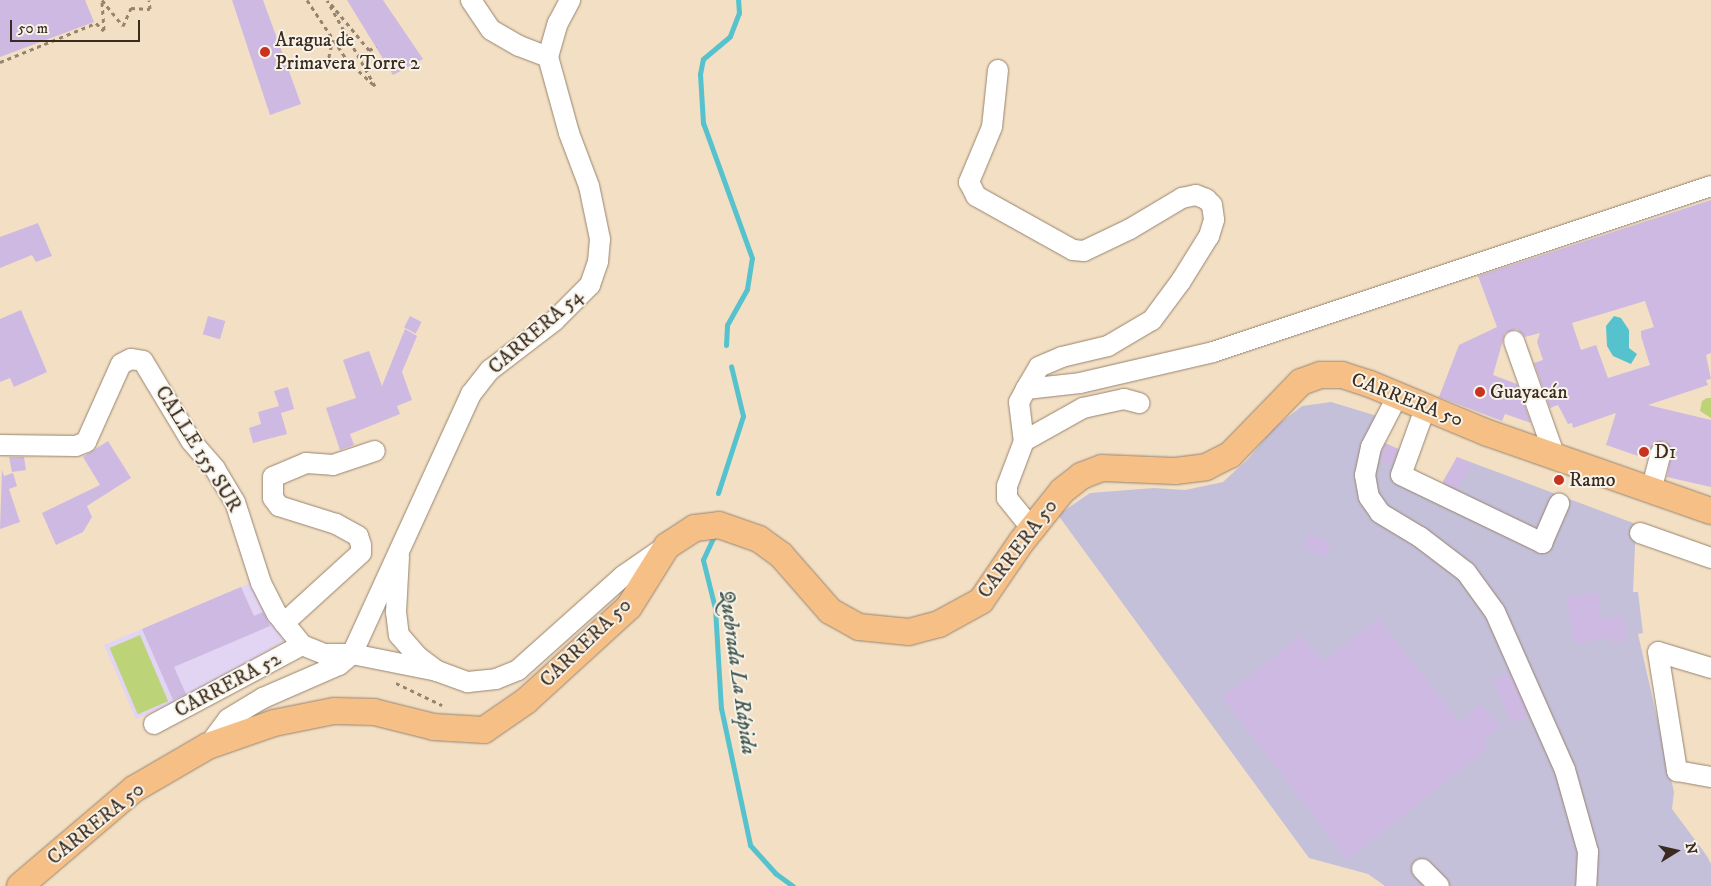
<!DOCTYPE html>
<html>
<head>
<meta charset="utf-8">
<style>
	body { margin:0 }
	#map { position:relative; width:1711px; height:886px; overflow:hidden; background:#f3dfc3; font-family:"IM FELL DW Pica",serif }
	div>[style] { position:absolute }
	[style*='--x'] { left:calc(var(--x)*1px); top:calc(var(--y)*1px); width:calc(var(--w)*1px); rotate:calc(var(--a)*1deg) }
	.built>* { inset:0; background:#e2d4f3 }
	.industrial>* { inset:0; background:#c5c0da }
	.green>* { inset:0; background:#bdd378; transform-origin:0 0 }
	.water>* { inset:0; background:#56c2ce }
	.stream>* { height:5px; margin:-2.5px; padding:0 2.5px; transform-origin:2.5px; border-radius:2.5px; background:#56c2ce }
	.building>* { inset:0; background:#ceb9e2; transform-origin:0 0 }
	.path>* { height:3px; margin-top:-1.5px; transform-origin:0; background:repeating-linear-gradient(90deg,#978470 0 4px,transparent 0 8px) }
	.roads { filter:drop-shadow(0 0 1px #978470) drop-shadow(0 0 1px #978470) }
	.minor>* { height:20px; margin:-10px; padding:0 10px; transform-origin:10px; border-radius:10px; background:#fff }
	.major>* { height:26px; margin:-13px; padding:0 13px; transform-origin:13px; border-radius:13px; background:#f5bf86 }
	.dots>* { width:14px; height:14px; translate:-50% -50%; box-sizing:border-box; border:2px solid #f7f3e8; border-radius:50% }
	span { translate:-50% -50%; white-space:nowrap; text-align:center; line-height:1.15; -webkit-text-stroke:4px #f7f3e8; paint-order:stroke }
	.poi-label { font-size:20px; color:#3b2a1e }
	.left { translate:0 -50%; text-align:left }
	.street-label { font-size:20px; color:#3b2a1e }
	.water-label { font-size:21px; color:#435853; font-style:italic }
	.north { position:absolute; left:1651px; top:826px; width:50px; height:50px; -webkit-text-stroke:4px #f7f3e8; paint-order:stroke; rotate:80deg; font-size:14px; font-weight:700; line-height:20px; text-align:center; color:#3b2a1e }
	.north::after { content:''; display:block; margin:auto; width:18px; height:22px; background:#3b2a1e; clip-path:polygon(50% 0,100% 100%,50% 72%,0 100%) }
	.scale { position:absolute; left:10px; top:20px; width:130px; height:22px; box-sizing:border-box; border:2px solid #3b2a1e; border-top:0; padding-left:6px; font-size:15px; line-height:18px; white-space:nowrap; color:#3b2a1e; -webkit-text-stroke:4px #f7f3e8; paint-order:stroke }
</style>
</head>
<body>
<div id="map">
	<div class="built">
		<i style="clip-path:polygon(250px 583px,284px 641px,187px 697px,136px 719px,104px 645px)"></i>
	</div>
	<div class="industrial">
		<i style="clip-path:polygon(1331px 402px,1377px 416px,1364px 444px,1381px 452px,1385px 443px,1403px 451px,1399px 462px,1443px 484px,1457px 457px,1636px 524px,1633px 592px,1638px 592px,1643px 633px,1638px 634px,1674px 792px,1672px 809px,1707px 856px,1711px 864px,1711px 886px,1385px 886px,1368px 874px,1309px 858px,1058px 515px,1090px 493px,1154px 488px,1185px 490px,1223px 482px,1248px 459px,1274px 428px,1302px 406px)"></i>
	</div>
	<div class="green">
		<i style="clip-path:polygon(1707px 398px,1711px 398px,1711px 418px,1700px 411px,1702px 401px)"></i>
		<i style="left:140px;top:635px;width:72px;height:33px;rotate:67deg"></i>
	</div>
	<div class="water">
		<i style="clip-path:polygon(1614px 316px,1621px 318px,1629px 330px,1629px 348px,1637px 354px,1631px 364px,1613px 356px,1607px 346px,1606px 326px)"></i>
	</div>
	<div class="stream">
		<i style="--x:726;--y:345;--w:20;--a:-87"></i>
		<i style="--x:727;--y:325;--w:41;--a:-60.9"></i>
		<i style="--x:747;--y:289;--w:31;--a:-81"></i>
		<i style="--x:752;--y:258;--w:144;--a:-109.9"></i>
		<i style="--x:703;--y:123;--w:49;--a:-93.5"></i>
		<i style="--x:700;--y:74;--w:15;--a:-79"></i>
		<i style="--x:703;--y:59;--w:35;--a:-40"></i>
		<i style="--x:730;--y:36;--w:25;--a:-69"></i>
		<i style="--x:739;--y:13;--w:13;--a:-94"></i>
		<i style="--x:718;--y:493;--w:81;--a:-72"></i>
		<i style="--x:743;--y:416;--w:51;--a:-103.5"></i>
		<i style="--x:714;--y:536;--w:26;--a:115"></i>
		<i style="--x:703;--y:560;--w:49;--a:76"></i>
		<i style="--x:715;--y:608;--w:100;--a:86.6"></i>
		<i style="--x:721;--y:708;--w:140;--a:78"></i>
		<i style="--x:750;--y:845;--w:38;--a:48"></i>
		<i style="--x:775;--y:873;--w:22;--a:36"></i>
	</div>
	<div class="building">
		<i style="clip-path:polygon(0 0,85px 0,94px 22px,0 57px)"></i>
		<i style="clip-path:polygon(232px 0,263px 0,301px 104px,270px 115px)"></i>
		<i style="clip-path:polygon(347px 0,383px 0,423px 59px,393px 75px)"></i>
		<i style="clip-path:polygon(evenodd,1711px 200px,1711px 353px,1706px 355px,1711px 379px,1706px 380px,1708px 385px,1648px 405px,1711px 420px,1711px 487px,1667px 477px,1672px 449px,1664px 441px,1653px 443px,1647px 459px,1606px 445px,1616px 413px,1573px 428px,1572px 423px,1568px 424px,1558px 405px,1550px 408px,1534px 363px,1543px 360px,1537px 342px,1540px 333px,1525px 337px,1517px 329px,1505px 333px,1493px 375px,1517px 384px,1531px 423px,1505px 414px,1502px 421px,1439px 397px,1459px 345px,1497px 327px,1478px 276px,1711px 200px,1645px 301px,1654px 327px,1641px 331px,1641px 336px,1650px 365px,1608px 378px,1596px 345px,1581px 350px,1572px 323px,1645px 301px)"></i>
		<i style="clip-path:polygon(38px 223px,52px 256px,36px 262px,32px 255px,0 268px,0 237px)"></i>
		<i style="clip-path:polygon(21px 310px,47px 372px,14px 387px,10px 378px,0 382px,0 319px)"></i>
		<i style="left:208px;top:316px;width:18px;height:19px;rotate:16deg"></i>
		<i style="left:410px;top:316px;width:13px;height:13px;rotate:27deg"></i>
		<i style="clip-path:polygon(405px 329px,417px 336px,402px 372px,412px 400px,397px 406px,400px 414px,350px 434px,354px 445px,340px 450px,326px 408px,356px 398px,343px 360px,369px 351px,382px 386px)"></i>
		<i style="clip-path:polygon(288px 387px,294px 409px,281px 413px,287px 434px,253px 443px,249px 428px,261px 424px,258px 412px,279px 406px,274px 391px)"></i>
		<i style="clip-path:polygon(108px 441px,131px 478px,87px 506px,92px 517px,83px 532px,56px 545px,42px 513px,100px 485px,83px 457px)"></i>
		<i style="left:1386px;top:444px;width:13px;height:17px;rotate:23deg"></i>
		<i style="clip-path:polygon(9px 457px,24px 457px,26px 470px,12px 472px)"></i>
		<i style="left:1457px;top:457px;width:16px;height:29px;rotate:30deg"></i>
		<i style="clip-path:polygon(2px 470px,4px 476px,13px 473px,17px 486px,9px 489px,20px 522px,0 529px)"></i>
		<i style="left:1309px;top:534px;width:24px;height:15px;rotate:22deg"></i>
		<i style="clip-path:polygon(241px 587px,254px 616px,263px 612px,270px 626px,174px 667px,186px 694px,173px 700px,142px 629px)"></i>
		<i style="clip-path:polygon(1597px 592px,1602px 619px,1622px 615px,1627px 640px,1612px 643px,1611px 637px,1575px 644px,1566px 598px)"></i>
		<i style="clip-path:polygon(1378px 618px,1460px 723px,1480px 704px,1500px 726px,1482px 741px,1488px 748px,1347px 860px,1222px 697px,1301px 635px,1322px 662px)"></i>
		<i style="left:1509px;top:673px;width:47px;height:18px;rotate:66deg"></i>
	</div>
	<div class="path">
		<i style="--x:307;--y:0;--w:72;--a:56.3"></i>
		<i style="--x:347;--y:60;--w:38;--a:43"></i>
		<i style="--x:375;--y:86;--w:98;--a:-119.2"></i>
		<i style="--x:331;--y:4;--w:60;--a:50.4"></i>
		<i style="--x:369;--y:50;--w:8;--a:-23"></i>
		<i style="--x:104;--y:30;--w:30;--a:-94"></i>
		<i style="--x:102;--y:0;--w:33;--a:51"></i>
		<i style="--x:123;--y:26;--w:20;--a:-66"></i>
		<i style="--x:131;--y:8;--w:19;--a:3"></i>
		<i style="--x:150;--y:9;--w:9;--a:-96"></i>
		<i style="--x:0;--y:62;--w:104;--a:-22.1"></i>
		<i style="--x:96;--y:23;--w:11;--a:45"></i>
		<i style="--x:327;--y:65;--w:26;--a:-77"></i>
		<i style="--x:396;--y:683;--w:51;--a:25.6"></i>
	</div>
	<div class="roads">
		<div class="minor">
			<i style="--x:548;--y:57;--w:35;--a:-74"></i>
			<i style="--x:558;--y:23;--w:26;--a:-62"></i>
			<i style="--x:998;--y:70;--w:57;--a:96"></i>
			<i style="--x:992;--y:127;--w:60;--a:112.7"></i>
			<i style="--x:969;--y:182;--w:16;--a:63"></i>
			<i style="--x:976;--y:196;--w:111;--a:29.1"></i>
			<i style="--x:1073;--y:250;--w:11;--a:5"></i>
			<i style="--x:1084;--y:251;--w:51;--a:-25.6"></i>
			<i style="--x:1130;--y:229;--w:61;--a:-30.8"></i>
			<i style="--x:1182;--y:198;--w:14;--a:-12"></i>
			<i style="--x:1196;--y:195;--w:11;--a:22"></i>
			<i style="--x:1206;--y:199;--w:8;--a:45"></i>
			<i style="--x:1212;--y:205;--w:15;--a:82"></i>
			<i style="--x:1214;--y:220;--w:17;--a:107"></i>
			<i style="--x:1209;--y:236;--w:53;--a:121.9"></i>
			<i style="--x:1181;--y:281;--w:49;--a:126.6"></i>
			<i style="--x:1152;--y:320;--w:51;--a:149.4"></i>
			<i style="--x:1108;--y:346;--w:47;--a:166.6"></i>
			<i style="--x:1062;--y:357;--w:25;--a:157"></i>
			<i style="--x:1039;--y:367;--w:26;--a:121"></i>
			<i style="--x:1026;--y:389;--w:15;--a:118"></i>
			<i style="--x:1019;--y:402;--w:39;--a:83"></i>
			<i style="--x:1024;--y:441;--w:48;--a:110.7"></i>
			<i style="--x:1007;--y:486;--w:12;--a:90"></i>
			<i style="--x:1007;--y:498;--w:40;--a:51"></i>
			<i style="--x:1514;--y:341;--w:123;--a:70.5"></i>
			<i style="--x:1026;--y:389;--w:54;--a:-6.3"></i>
			<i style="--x:1080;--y:383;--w:137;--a:-13.1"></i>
			<i style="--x:1213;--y:352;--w:525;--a:-18.43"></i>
			<i style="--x:1398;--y:395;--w:59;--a:117.4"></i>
			<i style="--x:1371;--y:447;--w:29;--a:102"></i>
			<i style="--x:1365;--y:475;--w:22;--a:80"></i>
			<i style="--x:1369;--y:497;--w:19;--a:55"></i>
			<i style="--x:1380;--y:513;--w:47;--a:31"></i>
			<i style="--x:1420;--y:537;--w:58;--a:37.3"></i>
			<i style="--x:1466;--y:572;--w:49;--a:54.1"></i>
			<i style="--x:1495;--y:612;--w:173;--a:66.1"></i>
			<i style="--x:1565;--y:770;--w:85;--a:74.3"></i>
			<i style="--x:1588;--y:852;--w:34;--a:93"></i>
			<i style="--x:1426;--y:406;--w:73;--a:109.9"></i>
			<i style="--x:1401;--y:475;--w:157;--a:25.7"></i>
			<i style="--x:1542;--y:543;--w:43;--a:-66.4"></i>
			<i style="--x:1024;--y:441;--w:68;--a:-29.2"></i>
			<i style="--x:1083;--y:408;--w:42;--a:-12.4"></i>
			<i style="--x:1124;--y:399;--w:16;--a:15"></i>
			<i style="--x:0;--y:445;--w:76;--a:0.8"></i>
			<i style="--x:76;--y:446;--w:11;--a:-22"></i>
			<i style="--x:86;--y:442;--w:85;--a:-65.8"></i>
			<i style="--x:121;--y:364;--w:11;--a:-27"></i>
			<i style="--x:131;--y:359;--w:12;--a:9"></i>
			<i style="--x:143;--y:361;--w:93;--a:59"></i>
			<i style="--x:191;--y:441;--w:37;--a:49"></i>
			<i style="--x:215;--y:469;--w:39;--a:59"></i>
			<i style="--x:235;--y:502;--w:85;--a:72.2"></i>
			<i style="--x:261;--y:583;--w:35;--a:63"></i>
			<i style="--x:277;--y:614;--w:40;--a:51"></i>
			<i style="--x:302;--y:645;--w:24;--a:22"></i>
			<i style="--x:324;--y:654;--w:28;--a:0"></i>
			<i style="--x:352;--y:654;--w:87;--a:11.3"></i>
			<i style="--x:1651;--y:491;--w:40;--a:-75.6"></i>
			<i style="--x:1640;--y:533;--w:75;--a:19.4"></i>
			<i style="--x:399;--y:557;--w:55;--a:93.1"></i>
			<i style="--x:396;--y:612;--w:23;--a:83"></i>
			<i style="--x:399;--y:635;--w:28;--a:49"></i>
			<i style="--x:417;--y:656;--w:25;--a:37"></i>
			<i style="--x:437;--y:671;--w:33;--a:20"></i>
			<i style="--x:468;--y:682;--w:28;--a:-6"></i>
			<i style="--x:496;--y:679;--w:24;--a:-22"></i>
			<i style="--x:518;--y:670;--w:141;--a:-41.8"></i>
			<i style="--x:623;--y:576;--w:47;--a:-34.7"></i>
			<i style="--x:284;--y:623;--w:104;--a:-42.3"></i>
			<i style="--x:361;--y:553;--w:8;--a:-90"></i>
			<i style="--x:361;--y:545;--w:9;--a:-108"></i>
			<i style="--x:358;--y:536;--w:25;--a:-151"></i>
			<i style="--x:336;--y:524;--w:60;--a:-162.5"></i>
			<i style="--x:279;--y:506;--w:10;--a:-127"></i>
			<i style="--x:273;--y:498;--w:21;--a:-90"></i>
			<i style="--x:273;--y:477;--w:36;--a:-23"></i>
			<i style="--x:306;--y:463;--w:27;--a:4"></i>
			<i style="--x:333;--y:465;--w:44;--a:-18.4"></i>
			<i style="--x:1711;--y:668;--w:55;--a:-163.2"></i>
			<i style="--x:1658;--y:652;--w:121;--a:80.9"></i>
			<i style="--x:1677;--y:771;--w:35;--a:10"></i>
			<i style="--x:154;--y:724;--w:168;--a:-28.1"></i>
			<i style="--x:208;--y:746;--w:34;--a:-53"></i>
			<i style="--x:228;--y:719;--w:41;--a:-31"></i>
			<i style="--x:263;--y:698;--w:83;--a:-23.5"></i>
			<i style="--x:339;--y:665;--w:17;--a:-40"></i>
			<i style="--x:352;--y:654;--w:286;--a:-65.4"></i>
			<i style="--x:471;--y:394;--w:31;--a:-52"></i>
			<i style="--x:490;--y:370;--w:81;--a:-37.4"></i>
			<i style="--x:554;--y:321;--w:51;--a:-45"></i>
			<i style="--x:590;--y:285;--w:24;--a:-71"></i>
			<i style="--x:598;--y:262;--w:23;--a:-85"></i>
			<i style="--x:600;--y:239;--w:54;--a:-101.7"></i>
			<i style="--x:589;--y:186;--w:57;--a:-110.7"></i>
			<i style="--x:569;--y:133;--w:79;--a:-105.4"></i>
			<i style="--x:548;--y:57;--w:31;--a:-159"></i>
			<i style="--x:519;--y:46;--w:32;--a:-150"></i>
			<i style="--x:491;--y:30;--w:36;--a:-124"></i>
			<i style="--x:1422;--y:869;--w:24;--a:45"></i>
		</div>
		<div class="major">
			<i style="--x:20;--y:886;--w:150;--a:-40.4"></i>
			<i style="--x:134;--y:789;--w:86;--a:-30.2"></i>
			<i style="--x:208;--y:746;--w:70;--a:-19.2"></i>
			<i style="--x:274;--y:723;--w:61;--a:-11.3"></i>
			<i style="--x:334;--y:711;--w:40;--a:1.4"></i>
			<i style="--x:374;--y:712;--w:62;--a:14"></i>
			<i style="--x:434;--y:727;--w:50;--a:3.4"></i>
			<i style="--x:484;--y:730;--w:51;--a:-34.6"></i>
			<i style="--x:526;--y:701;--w:139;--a:-42.4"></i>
			<i style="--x:629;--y:607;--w:72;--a:-58.1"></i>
			<i style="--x:667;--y:546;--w:33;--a:-33"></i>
			<i style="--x:695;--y:528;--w:24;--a:-7"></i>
			<i style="--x:719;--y:525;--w:42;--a:19.3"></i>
			<i style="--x:759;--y:539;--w:27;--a:36"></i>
			<i style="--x:781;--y:555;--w:74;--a:48.8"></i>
			<i style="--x:830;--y:611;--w:33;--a:29"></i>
			<i style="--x:859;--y:627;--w:50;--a:5.7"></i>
			<i style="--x:909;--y:632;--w:31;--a:-15"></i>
			<i style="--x:939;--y:624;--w:48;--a:-28.7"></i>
			<i style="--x:981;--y:601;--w:73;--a:-55.7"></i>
			<i style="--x:1022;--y:541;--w:64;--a:-51.3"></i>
			<i style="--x:1062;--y:491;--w:24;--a:-38"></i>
			<i style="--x:1081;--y:476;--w:22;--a:-21"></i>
			<i style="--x:1102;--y:468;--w:73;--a:2.4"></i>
			<i style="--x:1175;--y:471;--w:31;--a:-7"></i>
			<i style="--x:1206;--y:467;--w:27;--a:-27"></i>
			<i style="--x:1230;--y:455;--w:102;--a:-45.8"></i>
			<i style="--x:1301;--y:382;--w:20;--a:-20"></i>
			<i style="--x:1320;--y:375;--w:22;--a:0"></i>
			<i style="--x:1342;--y:375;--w:29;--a:18"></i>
			<i style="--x:1370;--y:384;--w:128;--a:22.6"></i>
			<i style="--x:1488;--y:433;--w:236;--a:19.3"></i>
		</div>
	</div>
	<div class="dots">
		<i style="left:265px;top:52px;background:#c8321e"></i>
		<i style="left:1480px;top:392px;background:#c8321e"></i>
		<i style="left:1644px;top:452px;background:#c8321e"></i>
		<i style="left:1559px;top:480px;background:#c8321e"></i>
	</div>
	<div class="poi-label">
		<span class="left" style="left:275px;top:52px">Aragua de<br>Primavera Torre 2</span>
		<span class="left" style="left:1490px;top:392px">Guayacán</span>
		<span class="left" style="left:1654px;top:452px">D1</span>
		<span class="left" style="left:1569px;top:480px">Ramo</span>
	</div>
	<div class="street-label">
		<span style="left:536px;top:332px;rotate:-41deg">CARRERA 54</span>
		<span style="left:1407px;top:400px;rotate:21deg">CARRERA 50</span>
		<span style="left:198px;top:449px;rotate:58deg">CALLE 155 SUR</span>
		<span style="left:1018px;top:549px;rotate:-53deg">CARRERA 50</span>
		<span style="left:586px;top:643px;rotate:-44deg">CARRERA 50</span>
		<span style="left:228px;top:685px;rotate:-28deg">CARRERA 52</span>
		<span style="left:96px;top:824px;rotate:-39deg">CARRERA 50</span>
	</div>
	<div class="water-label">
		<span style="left:737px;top:672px;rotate:82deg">Quebrada La Rápida</span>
	</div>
	<div class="north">N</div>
	<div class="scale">50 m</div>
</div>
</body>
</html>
